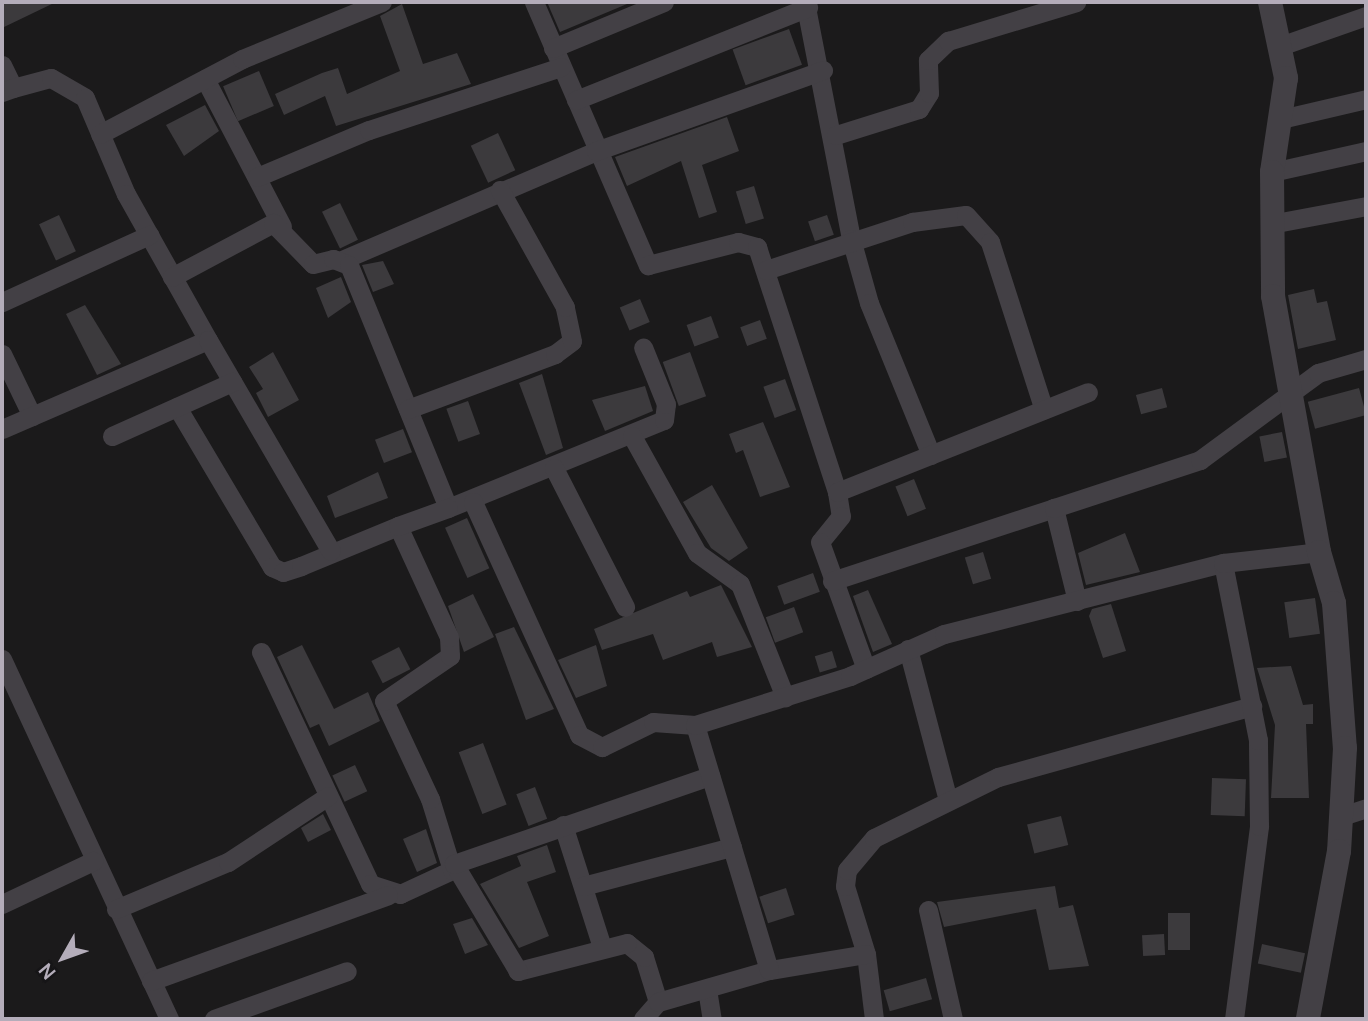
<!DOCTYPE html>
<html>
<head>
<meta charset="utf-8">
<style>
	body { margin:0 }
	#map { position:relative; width:1368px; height:1021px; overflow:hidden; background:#1b1a1b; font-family:Manrope,sans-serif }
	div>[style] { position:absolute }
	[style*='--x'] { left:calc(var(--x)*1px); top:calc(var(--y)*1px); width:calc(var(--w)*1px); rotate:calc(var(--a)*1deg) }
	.building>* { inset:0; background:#3c3a3d; transform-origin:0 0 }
	.minor>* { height:19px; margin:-9.5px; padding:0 9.5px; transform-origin:9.5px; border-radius:9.5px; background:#434045 }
	.tertiary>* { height:24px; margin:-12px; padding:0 12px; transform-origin:12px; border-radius:12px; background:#434045 }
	span { translate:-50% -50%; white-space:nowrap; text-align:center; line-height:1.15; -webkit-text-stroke:6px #161517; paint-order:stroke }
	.frame { position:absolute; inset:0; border:4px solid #b4adba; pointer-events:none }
	.north { position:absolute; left:28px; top:923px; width:70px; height:70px; -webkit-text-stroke:5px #161517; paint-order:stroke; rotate:230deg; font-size:19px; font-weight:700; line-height:28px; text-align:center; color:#b4adba }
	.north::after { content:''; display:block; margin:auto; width:24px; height:32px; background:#b4adba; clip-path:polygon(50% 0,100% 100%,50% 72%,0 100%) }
</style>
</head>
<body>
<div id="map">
	<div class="building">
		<i style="clip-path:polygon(2px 2px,56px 2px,2px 28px)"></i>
		<i style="clip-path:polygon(547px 2px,627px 2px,627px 4px,560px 32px)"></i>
		<i style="clip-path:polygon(402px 4px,423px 64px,457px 53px,471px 84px,336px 126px,325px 96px,284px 115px,275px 94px,322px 73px,338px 68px,347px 94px,400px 71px,380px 16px)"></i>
		<i style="left:789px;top:29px;width:38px;height:60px;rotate:70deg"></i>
		<i style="left:259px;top:71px;width:38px;height:39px;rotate:67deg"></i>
		<i style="clip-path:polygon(205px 105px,219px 131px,184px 156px,166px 125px)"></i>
		<i style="clip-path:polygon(727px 117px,739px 151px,702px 165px,717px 212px,699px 218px,681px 161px,627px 186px,615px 157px)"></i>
		<i style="left:498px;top:133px;width:41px;height:30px;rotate:65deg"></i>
		<i style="left:754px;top:186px;width:34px;height:19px;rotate:73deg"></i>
		<i style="left:340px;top:203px;width:41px;height:20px;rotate:64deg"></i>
		<i style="left:59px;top:215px;width:40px;height:22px;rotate:65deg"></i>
		<i style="left:827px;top:215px;width:21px;height:20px;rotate:71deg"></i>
		<i style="clip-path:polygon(383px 261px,394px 284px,373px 292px,362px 265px)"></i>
		<i style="clip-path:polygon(341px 277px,351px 302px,328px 318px,316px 288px)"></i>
		<i style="clip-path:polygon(1314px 289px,1317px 303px,1327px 301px,1336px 340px,1298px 349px,1288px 295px)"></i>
		<i style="left:640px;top:299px;width:25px;height:22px;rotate:67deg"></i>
		<i style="clip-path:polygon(85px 305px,121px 364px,97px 375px,66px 314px)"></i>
		<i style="left:711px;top:316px;width:23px;height:26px;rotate:70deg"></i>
		<i style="left:760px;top:320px;width:20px;height:21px;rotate:70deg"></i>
		<i style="clip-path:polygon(273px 352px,299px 400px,268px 417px,256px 393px,263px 389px,249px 367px)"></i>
		<i style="left:690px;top:352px;width:47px;height:29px;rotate:70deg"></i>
		<i style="clip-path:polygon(542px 374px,563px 448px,546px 455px,519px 383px)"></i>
		<i style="left:785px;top:379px;width:33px;height:23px;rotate:70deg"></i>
		<i style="clip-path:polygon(645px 386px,653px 411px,605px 431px,592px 400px)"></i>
		<i style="left:1162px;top:388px;width:20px;height:27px;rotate:75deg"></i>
		<i style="left:1359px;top:388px;width:28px;height:53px;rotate:75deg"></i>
		<i style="left:468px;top:401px;width:35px;height:23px;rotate:70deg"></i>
		<i style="clip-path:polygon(763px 422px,790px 487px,760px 497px,743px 450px,736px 453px,729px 434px)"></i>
		<i style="left:403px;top:429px;width:25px;height:30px;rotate:69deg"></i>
		<i style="left:1282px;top:432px;width:26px;height:23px;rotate:79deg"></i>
		<i style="clip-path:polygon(378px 472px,388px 498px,335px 518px,327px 496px)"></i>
		<i style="left:914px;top:479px;width:32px;height:20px;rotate:68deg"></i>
		<i style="clip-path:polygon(712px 485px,748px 548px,729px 561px,711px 548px,683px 502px)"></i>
		<i style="left:467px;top:518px;width:55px;height:24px;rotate:66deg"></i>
		<i style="clip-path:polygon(1125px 533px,1140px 572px,1086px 585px,1078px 553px)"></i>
		<i style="left:983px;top:552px;width:28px;height:19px;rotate:73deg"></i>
		<i style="left:813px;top:573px;width:20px;height:38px;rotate:70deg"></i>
		<i style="clip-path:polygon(721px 585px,752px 647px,717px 657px,712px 642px,663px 660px,653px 634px,602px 650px,594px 629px,687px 591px,690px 597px)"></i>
		<i style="clip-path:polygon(868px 590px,892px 644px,873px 652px,853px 596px)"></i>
		<i style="clip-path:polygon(473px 594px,494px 637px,464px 652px,448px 606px)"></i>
		<i style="left:1315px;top:598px;width:36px;height:31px;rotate:82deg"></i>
		<i style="clip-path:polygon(1111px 604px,1126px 651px,1103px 658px,1089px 616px,1092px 609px)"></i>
		<i style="left:794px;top:607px;width:27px;height:30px;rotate:70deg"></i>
		<i style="clip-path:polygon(514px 627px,554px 709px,526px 720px,495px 634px)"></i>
		<i style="clip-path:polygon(302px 645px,334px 709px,368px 692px,380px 721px,329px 746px,319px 724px,310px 728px,277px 657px)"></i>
		<i style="clip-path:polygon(596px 645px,607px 686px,576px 698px,558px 660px)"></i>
		<i style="left:399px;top:647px;width:25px;height:31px;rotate:63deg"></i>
		<i style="left:832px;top:651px;width:17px;height:18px;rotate:73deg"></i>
		<i style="clip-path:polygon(1291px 666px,1303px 705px,1313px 704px,1313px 724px,1306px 724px,1309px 798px,1271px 798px,1275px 725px,1257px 668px)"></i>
		<i style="left:483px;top:743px;width:66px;height:26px;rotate:69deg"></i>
		<i style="left:355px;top:765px;width:29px;height:25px;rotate:65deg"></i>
		<i style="left:1212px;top:778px;width:34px;height:37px;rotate:2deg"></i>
		<i style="left:535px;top:787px;width:34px;height:20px;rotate:69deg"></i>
		<i style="clip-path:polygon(323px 814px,331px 830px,308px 842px,301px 828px)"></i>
		<i style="left:1061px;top:816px;width:30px;height:35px;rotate:76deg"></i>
		<i style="clip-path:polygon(426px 829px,437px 863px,417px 872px,403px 839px)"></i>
		<i style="clip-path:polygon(547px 845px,556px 872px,527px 882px,549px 936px,519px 948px,480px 884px,521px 866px,517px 856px)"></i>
		<i style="clip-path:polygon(1055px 886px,1059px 908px,1073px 905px,1089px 966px,1049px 970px,1036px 909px,944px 927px,937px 902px)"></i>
		<i style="left:786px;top:888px;width:28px;height:28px;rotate:72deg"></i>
		<i style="left:1168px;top:913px;width:22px;height:37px"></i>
		<i style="clip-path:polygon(472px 918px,488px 945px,465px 954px,453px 924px)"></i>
		<i style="left:1164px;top:934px;width:21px;height:22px;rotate:87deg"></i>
		<i style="left:1262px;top:944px;width:44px;height:20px;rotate:12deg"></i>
		<i style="left:926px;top:978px;width:22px;height:44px;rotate:74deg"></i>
	</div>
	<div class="minor">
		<i style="--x:534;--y:2;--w:287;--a:66.6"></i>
		<i style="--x:648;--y:265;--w:93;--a:-14.3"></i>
		<i style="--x:738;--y:242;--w:20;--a:15"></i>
		<i style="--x:757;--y:247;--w:258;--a:71.9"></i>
		<i style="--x:837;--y:492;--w:24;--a:81"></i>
		<i style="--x:841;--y:516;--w:33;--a:129"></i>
		<i style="--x:820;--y:542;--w:135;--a:70.1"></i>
		<i style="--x:805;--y:2;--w:241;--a:79"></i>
		<i style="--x:851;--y:239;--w:66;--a:74.3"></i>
		<i style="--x:869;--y:303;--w:164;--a:67.8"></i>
		<i style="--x:1283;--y:45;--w:88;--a:-19.3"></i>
		<i style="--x:553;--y:48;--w:120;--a:-22.5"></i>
		<i style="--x:2;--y:65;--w:25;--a:64"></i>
		<i style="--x:13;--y:88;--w:12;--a:160"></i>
		<i style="--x:205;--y:79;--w:166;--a:62.4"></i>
		<i style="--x:13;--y:88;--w:39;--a:-15"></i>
		<i style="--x:51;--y:78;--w:39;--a:30"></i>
		<i style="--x:85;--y:98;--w:104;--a:66.9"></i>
		<i style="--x:126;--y:194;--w:167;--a:60.7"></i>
		<i style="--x:576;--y:100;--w:250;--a:-21.8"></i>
		<i style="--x:1281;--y:119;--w:87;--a:-13.2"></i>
		<i style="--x:100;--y:134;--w:161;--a:-27.8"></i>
		<i style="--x:242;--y:59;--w:151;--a:-22.2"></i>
		<i style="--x:836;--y:135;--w:87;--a:-17.4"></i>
		<i style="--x:919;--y:109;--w:19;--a:-58"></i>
		<i style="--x:929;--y:93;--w:33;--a:-92"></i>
		<i style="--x:928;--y:60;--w:28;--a:-44"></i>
		<i style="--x:948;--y:41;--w:134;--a:-16.9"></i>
		<i style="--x:1272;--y:172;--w:96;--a:-12.6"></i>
		<i style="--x:257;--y:177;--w:121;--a:-22.8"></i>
		<i style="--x:369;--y:130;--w:202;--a:-18.2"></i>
		<i style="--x:1271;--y:224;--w:97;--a:-10.7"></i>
		<i style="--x:342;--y:260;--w:276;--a:-23.2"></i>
		<i style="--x:596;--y:151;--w:241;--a:-19.6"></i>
		<i style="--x:766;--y:270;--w:154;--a:-18.2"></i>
		<i style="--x:912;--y:222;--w:54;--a:-7.4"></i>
		<i style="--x:966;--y:215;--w:36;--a:48"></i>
		<i style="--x:990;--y:242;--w:176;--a:72.2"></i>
		<i style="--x:172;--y:277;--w:115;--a:-28.1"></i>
		<i style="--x:273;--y:223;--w:57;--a:45.7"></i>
		<i style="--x:313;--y:264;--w:21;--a:-14"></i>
		<i style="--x:333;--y:259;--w:17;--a:21"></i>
		<i style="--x:349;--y:265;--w:262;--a:67.8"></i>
		<i style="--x:448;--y:508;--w:233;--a:-22.2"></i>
		<i style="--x:664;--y:420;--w:16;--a:-83"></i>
		<i style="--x:666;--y:404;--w:61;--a:-112"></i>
		<i style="--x:2;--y:302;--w:162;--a:-24.5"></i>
		<i style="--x:2;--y:354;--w:69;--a:64.2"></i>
		<i style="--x:177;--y:407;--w:186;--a:59.3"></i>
		<i style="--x:272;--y:567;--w:12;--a:24"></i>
		<i style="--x:283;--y:572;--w:19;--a:-18"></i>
		<i style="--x:301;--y:566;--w:105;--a:-22.4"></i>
		<i style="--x:408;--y:409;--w:157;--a:-20.5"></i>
		<i style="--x:555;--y:354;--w:21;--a:-37"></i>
		<i style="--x:572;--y:341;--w:35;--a:-102"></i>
		<i style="--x:565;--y:307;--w:134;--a:-119.1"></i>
		<i style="--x:2;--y:429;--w:224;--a:-23.4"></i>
		<i style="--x:208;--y:340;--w:244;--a:59.8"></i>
		<i style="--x:112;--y:436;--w:132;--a:-24.2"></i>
		<i style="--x:632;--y:436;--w:134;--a:60.9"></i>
		<i style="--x:697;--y:553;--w:53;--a:35.8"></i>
		<i style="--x:740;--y:584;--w:122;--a:68.3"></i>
		<i style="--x:554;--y:468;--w:156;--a:62.9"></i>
		<i style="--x:837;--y:492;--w:270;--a:-21.7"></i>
		<i style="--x:473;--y:502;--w:256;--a:65.5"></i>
		<i style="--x:579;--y:735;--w:26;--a:28"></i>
		<i style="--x:602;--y:747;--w:57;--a:-26.1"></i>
		<i style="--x:653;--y:722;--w:42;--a:4.1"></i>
		<i style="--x:832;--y:581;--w:234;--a:-18.2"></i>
		<i style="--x:1077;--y:601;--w:96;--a:-103.9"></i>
		<i style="--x:1054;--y:508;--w:154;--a:-18.2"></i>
		<i style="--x:1200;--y:460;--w:147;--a:-36.4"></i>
		<i style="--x:1318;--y:373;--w:50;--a:-16.3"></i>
		<i style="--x:908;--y:649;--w:153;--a:75.2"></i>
		<i style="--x:261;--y:652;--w:256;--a:64.8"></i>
		<i style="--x:370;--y:884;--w:32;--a:18"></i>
		<i style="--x:400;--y:894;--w:57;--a:-24.8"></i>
		<i style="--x:452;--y:870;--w:74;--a:-107.2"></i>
		<i style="--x:430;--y:799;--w:108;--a:-115.1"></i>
		<i style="--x:384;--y:701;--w:80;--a:-34.3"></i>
		<i style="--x:450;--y:656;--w:19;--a:-93"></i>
		<i style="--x:449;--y:637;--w:122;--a:-114.7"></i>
		<i style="--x:398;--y:526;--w:53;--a:-19.8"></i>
		<i style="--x:2;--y:659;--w:397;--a:65.1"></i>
		<i style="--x:1342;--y:816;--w:25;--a:-18"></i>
		<i style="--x:563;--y:825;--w:128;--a:72.3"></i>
		<i style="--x:583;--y:886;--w:154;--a:-14.7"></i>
		<i style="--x:2;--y:904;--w:101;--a:-25.3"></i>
		<i style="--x:116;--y:909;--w:121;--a:-22.8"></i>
		<i style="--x:228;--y:862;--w:120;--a:-33.4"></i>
		<i style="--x:928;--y:910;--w:112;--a:77.1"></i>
		<i style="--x:866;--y:954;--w:71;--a:-107.2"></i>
		<i style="--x:845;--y:886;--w:16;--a:-83"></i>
		<i style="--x:847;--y:870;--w:42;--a:-49.8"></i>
		<i style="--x:874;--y:838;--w:138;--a:-26.2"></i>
		<i style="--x:998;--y:777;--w:264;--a:-15.6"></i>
		<i style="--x:151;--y:981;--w:252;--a:-19.9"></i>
		<i style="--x:707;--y:989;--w:30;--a:81"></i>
		<i style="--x:658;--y:1002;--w:47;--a:-107.3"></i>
		<i style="--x:644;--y:957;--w:22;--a:-141"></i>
		<i style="--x:627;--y:943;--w:113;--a:165.6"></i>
		<i style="--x:518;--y:971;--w:125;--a:-120.9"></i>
		<i style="--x:454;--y:864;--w:271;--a:-19"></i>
		<i style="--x:214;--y:1019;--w:141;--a:-19.8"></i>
		<i style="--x:643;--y:1019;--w:23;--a:-49"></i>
		<i style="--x:658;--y:1002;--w:116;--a:-16.1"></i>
		<i style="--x:874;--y:1019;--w:65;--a:-97"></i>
		<i style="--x:866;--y:954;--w:98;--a:170.6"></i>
		<i style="--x:769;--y:970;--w:256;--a:-106.8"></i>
		<i style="--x:695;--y:725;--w:163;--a:-17.5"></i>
		<i style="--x:850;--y:676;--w:103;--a:-24.1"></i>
		<i style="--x:944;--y:634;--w:288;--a:-14.3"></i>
		<i style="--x:1234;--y:1019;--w:195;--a:-82.6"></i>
		<i style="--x:1259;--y:826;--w:86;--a:-90.7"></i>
		<i style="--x:1258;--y:740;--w:180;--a:-101.2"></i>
		<i style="--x:1223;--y:563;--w:97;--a:-6.5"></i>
	</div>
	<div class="tertiary">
		<i style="--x:1270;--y:2;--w:78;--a:78.1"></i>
		<i style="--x:1286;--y:78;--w:95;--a:98.5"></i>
		<i style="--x:1272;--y:172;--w:124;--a:89.5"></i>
		<i style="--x:1273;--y:296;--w:260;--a:79.8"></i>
		<i style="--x:1319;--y:552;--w:53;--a:73.6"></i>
		<i style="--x:1334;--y:603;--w:145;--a:85.7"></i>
		<i style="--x:1345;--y:748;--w:103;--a:93.3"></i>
		<i style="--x:1339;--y:851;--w:171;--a:100.5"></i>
	</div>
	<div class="frame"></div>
	<div class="north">N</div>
</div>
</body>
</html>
